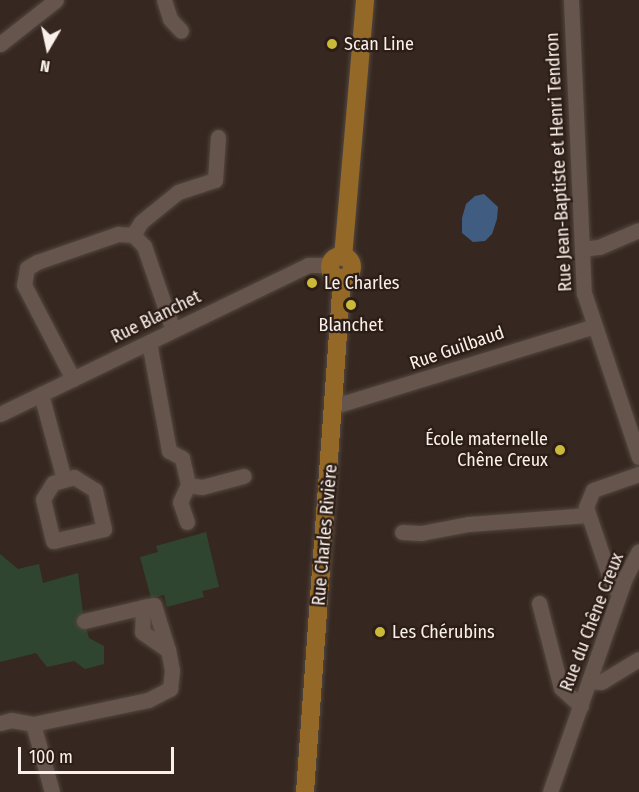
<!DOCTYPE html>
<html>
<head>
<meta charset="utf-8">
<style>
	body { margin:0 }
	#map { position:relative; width:639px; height:792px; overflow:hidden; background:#362820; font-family:"Fira Sans Condensed",sans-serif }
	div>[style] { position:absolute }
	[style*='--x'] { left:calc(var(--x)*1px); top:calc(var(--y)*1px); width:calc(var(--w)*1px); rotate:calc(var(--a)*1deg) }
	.green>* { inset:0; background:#2f452f }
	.water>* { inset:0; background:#405c80 }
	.roads { filter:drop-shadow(0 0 2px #52473f) drop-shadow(0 0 2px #52473f) }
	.minor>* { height:15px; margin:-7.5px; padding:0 7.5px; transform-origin:7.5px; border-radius:7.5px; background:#65554c }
	.major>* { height:18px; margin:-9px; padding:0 9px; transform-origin:9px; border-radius:9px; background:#946827 }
	.major>.ring { margin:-9px; padding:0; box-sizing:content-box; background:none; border:18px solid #946827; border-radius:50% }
	.dots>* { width:16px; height:16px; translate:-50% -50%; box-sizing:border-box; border:3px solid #2c1e17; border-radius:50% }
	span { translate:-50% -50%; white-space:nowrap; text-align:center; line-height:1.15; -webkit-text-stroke:4.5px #2c1e17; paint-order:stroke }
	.poi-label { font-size:18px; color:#faf0eb }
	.left { translate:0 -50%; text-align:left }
	.right { translate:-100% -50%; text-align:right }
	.street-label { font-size:18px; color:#faf0eb }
	.north { position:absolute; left:18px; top:18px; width:60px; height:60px; -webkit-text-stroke:4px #2c1e17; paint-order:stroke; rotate:189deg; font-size:16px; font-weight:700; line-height:24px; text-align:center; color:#faf0eb }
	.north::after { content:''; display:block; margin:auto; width:21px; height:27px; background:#faf0eb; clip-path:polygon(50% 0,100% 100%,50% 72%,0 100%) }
	.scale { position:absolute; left:18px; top:747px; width:156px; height:27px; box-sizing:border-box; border:3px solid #faf0eb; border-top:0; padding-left:8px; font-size:18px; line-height:21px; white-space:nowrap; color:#faf0eb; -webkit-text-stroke:4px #2c1e17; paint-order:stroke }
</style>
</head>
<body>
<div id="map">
	<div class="green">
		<i style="clip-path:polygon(206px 532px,219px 587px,202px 591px,204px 597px,167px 607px,164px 595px,151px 598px,140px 557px,158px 552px,156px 546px)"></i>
		<i style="clip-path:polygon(0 554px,18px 569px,39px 564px,43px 583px,78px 573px,84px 621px,89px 638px,104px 646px,104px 664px,85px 669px,74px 661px,47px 667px,36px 653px,0 662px)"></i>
	</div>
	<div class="water">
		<i style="clip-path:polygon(484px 194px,498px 207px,497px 219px,492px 234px,485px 241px,473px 242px,462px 233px,462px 218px,466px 204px,475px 196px)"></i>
	</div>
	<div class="roads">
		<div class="minor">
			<i style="--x:164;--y:0;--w:20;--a:72"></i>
			<i style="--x:170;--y:19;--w:16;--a:47"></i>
			<i style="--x:571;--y:0;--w:293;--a:87.5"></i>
			<i style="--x:584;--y:293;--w:173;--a:71.5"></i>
			<i style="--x:0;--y:44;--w:71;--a:-38.2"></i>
			<i style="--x:133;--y:235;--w:15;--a:-58"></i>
			<i style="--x:141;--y:222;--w:48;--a:-39"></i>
			<i style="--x:178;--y:192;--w:39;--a:-18"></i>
			<i style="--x:215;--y:180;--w:43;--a:-86"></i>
			<i style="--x:582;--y:249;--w:17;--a:-7"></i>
			<i style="--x:599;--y:247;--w:43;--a:-23"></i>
			<i style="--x:149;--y:342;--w:111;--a:79.6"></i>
			<i style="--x:169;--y:451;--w:15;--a:28"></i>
			<i style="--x:182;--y:458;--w:28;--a:77"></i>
			<i style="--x:188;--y:485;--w:14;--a:8"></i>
			<i style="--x:202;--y:487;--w:43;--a:-14.7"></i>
			<i style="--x:73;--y:379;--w:106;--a:-117.5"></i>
			<i style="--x:24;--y:285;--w:17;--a:-80"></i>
			<i style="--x:27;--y:268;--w:12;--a:-31"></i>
			<i style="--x:37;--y:262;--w:86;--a:-19.1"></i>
			<i style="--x:118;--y:234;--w:15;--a:4"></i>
			<i style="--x:133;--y:235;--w:16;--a:45"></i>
			<i style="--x:144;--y:246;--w:89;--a:71"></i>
			<i style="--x:41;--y:394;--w:88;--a:74.9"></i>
			<i style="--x:335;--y:406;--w:269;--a:-17.1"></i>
			<i style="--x:0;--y:414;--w:342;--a:-25.8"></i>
			<i style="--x:308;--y:265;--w:23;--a:0"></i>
			<i style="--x:74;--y:477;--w:25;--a:32"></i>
			<i style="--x:95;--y:490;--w:40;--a:77"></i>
			<i style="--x:104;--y:529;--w:52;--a:166.8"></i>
			<i style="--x:53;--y:541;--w:43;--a:-103.4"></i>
			<i style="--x:43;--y:499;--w:19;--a:-58"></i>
			<i style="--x:53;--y:483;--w:22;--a:-16"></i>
			<i style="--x:187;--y:522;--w:21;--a:-109"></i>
			<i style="--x:180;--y:502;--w:19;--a:-65"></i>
			<i style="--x:402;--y:532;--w:19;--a:3"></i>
			<i style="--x:421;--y:533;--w:49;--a:-10.6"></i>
			<i style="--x:469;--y:524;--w:119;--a:-4.3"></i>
			<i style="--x:619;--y:594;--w:15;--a:-122"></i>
			<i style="--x:611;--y:581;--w:78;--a:-108.7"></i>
			<i style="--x:586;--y:507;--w:18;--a:-68"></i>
			<i style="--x:593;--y:490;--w:49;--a:-19.2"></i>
			<i style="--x:539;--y:603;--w:88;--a:75.5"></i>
			<i style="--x:561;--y:688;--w:27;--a:42"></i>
			<i style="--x:84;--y:621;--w:61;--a:-13.3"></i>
			<i style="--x:589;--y:681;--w:12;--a:5"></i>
			<i style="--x:601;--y:682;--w:44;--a:-31.2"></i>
			<i style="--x:0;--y:723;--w:11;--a:-15"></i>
			<i style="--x:11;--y:720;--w:22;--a:10"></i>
			<i style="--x:33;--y:724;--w:117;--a:-11.8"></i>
			<i style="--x:148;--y:700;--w:25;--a:-27"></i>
			<i style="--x:170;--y:689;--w:19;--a:-84"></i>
			<i style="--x:172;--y:670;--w:20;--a:-101"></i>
			<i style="--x:168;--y:650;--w:47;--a:-107.3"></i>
			<i style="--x:154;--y:605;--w:11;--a:170"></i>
			<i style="--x:143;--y:607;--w:25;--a:92"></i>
			<i style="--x:142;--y:632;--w:32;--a:35"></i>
			<i style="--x:33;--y:724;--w:71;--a:74.4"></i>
			<i style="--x:550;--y:792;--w:227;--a:-70.7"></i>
			<i style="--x:625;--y:578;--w:30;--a:-63"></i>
		</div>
		<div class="major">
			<i class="ring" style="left:330px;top:256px;width:4px;height:4px"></i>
			<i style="--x:343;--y:257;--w:258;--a:-85.1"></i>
			<i style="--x:305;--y:792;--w:515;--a:-85.88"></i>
		</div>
	</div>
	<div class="dots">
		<i style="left:332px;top:44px;background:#cbba39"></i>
		<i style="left:312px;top:283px;background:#cbba39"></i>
		<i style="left:351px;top:305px;background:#cbba39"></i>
		<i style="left:560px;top:450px;background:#cbba39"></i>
		<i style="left:380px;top:632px;background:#cbba39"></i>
	</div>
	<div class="poi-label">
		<span class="left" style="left:344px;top:44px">Scan Line</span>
		<span class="left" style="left:324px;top:283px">Le Charles</span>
		<span style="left:351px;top:325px">Blanchet</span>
		<span class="right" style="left:548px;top:450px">École maternelle<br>Chêne Creux</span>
		<span class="left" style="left:392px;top:632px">Les Chérubins</span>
	</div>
	<div class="street-label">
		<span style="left:559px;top:162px;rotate:-93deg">Rue Jean-Baptiste et Henri Tendron</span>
		<span style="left:156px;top:317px;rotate:-26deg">Rue Blanchet</span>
		<span style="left:457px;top:348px;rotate:-19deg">Rue Guilbaud</span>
		<span style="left:325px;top:535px;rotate:-85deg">Rue Charles Rivière</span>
		<span style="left:592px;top:622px;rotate:-69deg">Rue du Chêne Creux</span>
	</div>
	<div class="north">N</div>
	<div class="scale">100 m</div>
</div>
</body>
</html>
